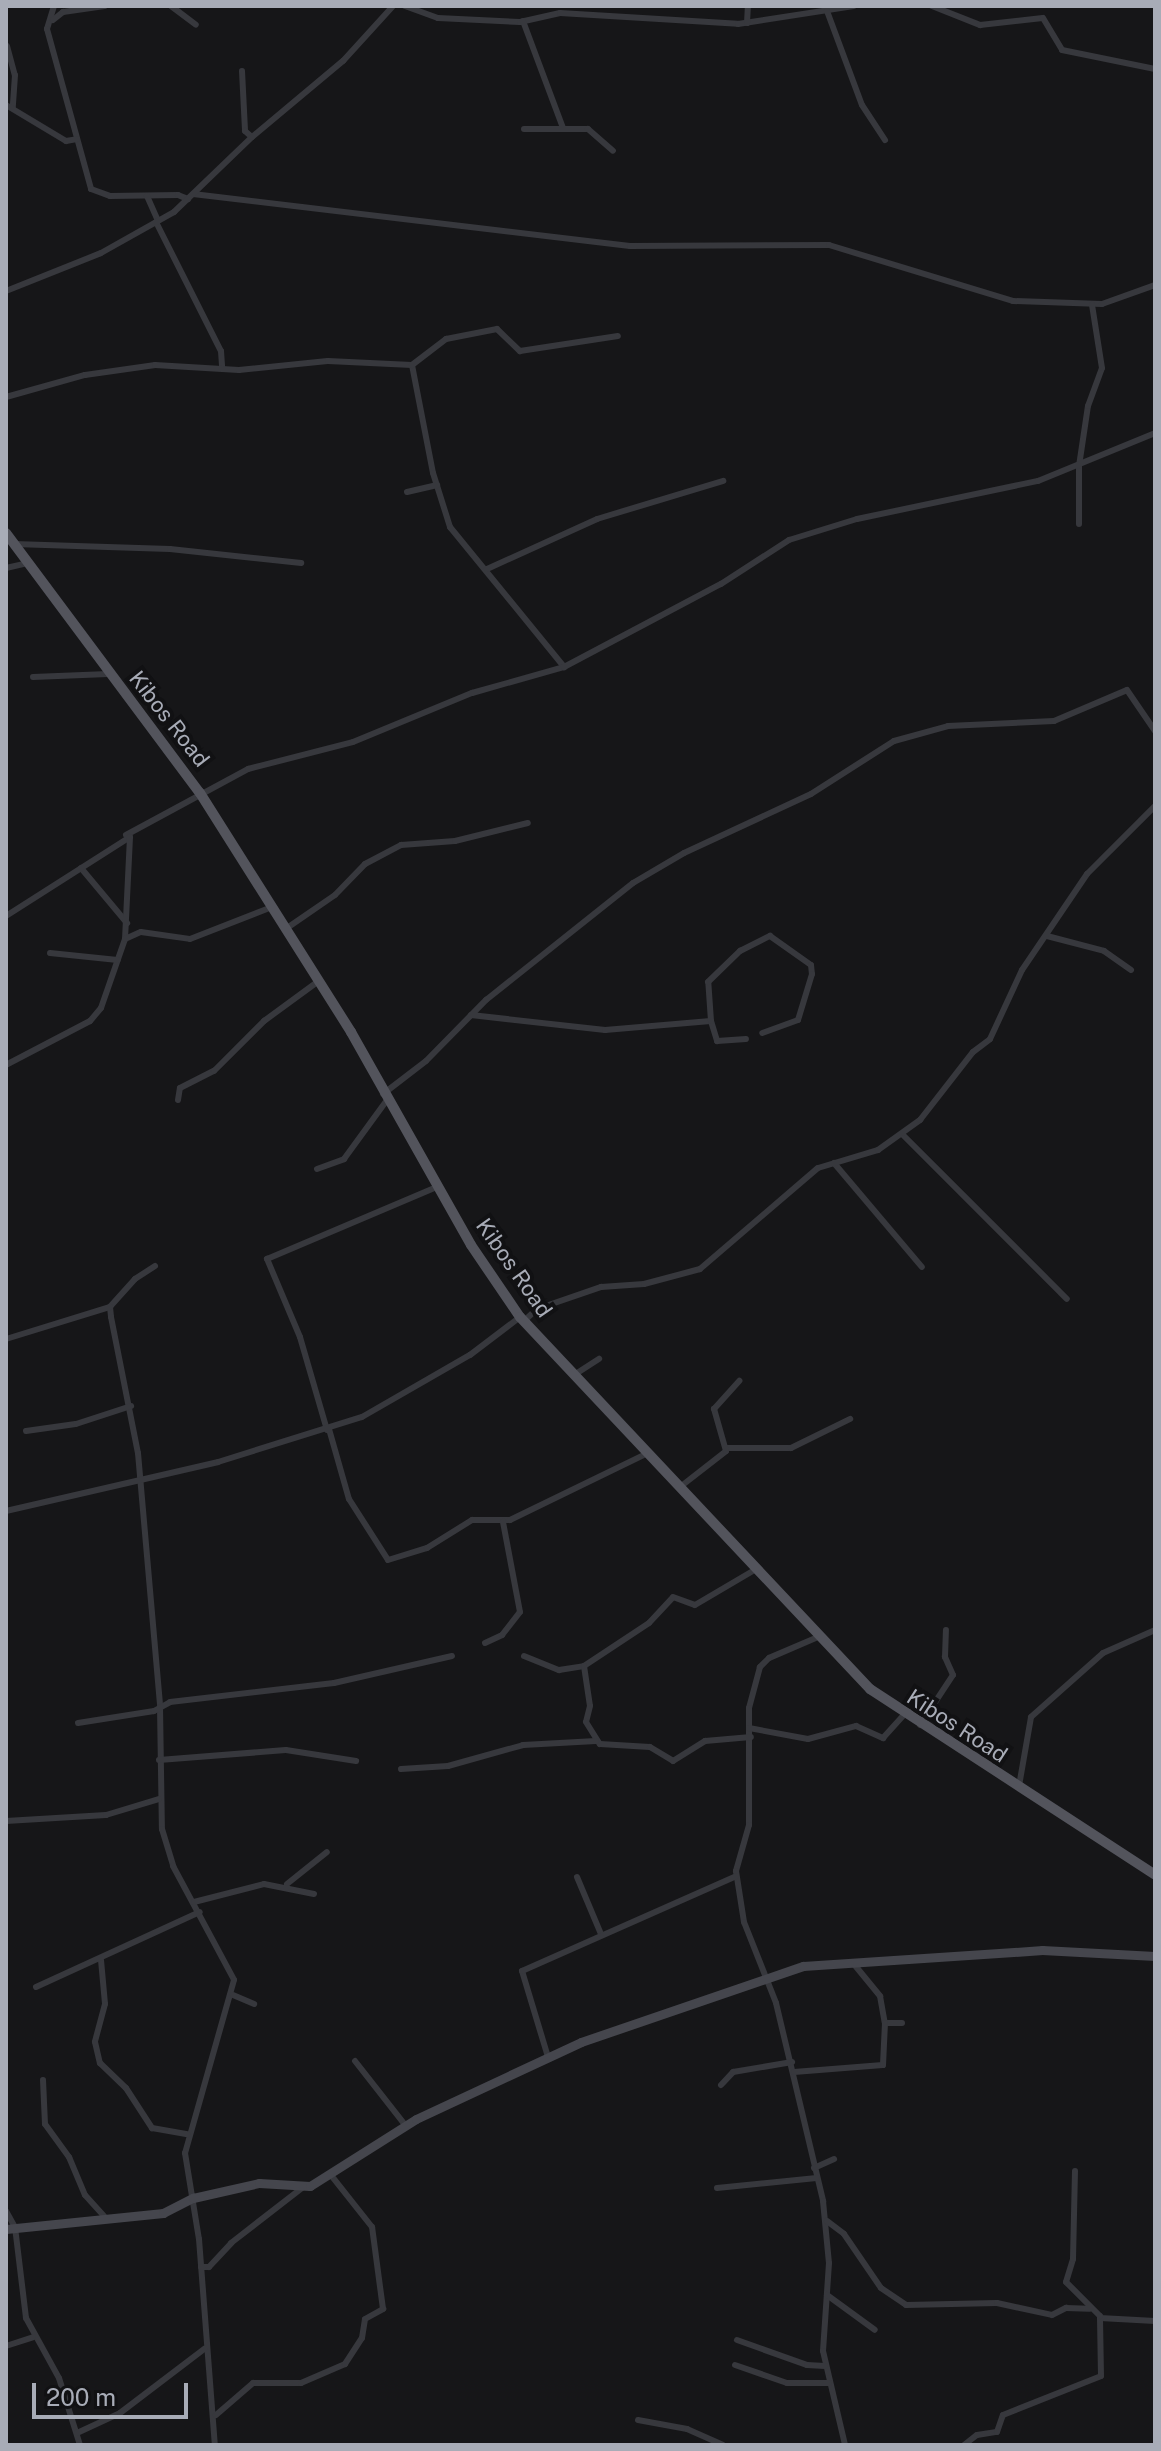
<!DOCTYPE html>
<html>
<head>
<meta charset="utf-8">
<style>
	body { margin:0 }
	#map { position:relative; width:1161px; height:2451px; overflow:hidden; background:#161618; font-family:"Public Sans",sans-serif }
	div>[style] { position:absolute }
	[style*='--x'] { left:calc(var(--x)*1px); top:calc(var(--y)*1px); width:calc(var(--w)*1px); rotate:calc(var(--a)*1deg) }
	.street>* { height:6px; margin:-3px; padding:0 3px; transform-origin:3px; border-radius:3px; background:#37383d }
	.secondary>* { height:9px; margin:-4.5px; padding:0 4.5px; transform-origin:4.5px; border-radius:4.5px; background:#45464d }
	.primary>* { height:10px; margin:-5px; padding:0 5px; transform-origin:5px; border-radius:5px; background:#53545c }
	span { translate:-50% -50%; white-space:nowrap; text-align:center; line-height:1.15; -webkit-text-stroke:8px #111113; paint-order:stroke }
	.street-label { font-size:22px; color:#a8acb7 }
	.frame { position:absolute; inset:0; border:8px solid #a8acb7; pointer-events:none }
	.scale { position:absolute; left:32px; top:2383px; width:156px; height:36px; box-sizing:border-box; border:4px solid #a8acb7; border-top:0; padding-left:10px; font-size:24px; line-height:28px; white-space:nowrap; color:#a8acb7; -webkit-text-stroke:6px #111113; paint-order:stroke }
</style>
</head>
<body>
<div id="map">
	<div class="street">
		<i style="--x:54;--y:6;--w:24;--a:107"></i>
		<i style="--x:47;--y:29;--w:166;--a:74.6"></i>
		<i style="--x:91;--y:189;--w:20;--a:20"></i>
		<i style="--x:110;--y:196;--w:68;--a:-0.8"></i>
		<i style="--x:178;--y:195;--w:11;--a:22"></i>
		<i style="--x:171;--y:6;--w:31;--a:37"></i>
		<i style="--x:405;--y:6;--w:35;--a:20"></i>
		<i style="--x:438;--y:18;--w:82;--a:2.8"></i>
		<i style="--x:520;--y:22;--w:41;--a:-12.7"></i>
		<i style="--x:560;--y:13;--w:178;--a:3.5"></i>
		<i style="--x:738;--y:24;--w:117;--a:-8.8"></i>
		<i style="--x:932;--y:6;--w:52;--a:21.6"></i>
		<i style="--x:980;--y:25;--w:63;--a:-6.3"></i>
		<i style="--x:1043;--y:18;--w:37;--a:59"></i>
		<i style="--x:1062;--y:50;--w:95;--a:11.5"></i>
		<i style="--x:827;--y:11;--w:100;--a:69.6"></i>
		<i style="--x:862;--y:105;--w:42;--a:56.7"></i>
		<i style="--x:53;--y:20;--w:13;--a:-39"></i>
		<i style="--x:63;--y:12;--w:42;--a:-8.1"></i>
		<i style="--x:523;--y:21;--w:114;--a:69.5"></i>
		<i style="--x:747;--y:23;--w:17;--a:-87"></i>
		<i style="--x:7;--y:46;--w:30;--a:75"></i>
		<i style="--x:15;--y:75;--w:32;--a:94"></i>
		<i style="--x:242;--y:71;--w:60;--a:87.1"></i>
		<i style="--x:245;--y:131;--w:9;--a:41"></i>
		<i style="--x:6;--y:105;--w:70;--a:31"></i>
		<i style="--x:66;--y:141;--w:11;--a:-10"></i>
		<i style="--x:524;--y:129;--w:64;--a:0"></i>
		<i style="--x:588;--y:129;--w:33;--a:41"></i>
		<i style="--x:193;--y:194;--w:440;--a:6.8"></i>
		<i style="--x:630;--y:246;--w:199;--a:-0.3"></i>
		<i style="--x:829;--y:245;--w:192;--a:16.9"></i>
		<i style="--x:1013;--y:301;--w:89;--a:1.9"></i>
		<i style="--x:1102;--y:304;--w:56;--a:-19.7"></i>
		<i style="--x:147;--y:196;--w:27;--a:66"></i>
		<i style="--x:156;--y:222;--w:144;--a:63.3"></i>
		<i style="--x:221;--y:351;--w:16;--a:86"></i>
		<i style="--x:6;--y:291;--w:102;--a:-21.8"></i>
		<i style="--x:101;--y:253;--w:84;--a:-29.3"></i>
		<i style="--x:174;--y:212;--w:108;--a:-43.9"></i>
		<i style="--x:252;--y:137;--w:119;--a:-39.9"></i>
		<i style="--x:343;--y:61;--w:74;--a:-47.7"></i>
		<i style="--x:412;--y:365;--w:110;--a:79"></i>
		<i style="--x:433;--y:473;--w:57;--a:72.5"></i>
		<i style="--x:450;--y:527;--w:181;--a:50.8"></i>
		<i style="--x:6;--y:397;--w:82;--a:-15.6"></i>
		<i style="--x:85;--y:375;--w:71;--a:-8.1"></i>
		<i style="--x:155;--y:365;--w:84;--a:3.4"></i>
		<i style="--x:239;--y:370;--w:89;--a:-5.8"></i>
		<i style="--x:328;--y:361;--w:84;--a:2.7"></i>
		<i style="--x:412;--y:365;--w:43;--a:-37.4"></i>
		<i style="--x:446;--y:339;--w:52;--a:-11.1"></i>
		<i style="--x:497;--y:329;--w:32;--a:44"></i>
		<i style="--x:520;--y:351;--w:99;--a:-8.7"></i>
		<i style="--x:407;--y:492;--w:31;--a:-13"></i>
		<i style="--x:1079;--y:524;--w:58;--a:-90"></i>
		<i style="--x:1079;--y:466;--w:61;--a:-81.5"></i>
		<i style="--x:1088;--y:406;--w:40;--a:-69.8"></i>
		<i style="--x:1102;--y:368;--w:64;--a:-99"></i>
		<i style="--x:14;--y:544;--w:156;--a:1.8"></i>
		<i style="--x:170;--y:549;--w:132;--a:6.1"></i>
		<i style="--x:6;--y:568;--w:22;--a:-13"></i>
		<i style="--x:487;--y:569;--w:121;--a:-24.4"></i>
		<i style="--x:597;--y:519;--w:132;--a:-16.8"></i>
		<i style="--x:33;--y:677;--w:75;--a:-2.3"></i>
		<i style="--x:126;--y:835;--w:139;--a:-28.4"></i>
		<i style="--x:248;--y:769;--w:108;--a:-14.4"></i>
		<i style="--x:353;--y:742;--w:129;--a:-22.4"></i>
		<i style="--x:472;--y:693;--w:96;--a:-15.8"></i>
		<i style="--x:564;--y:667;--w:178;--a:-27.9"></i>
		<i style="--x:721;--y:584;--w:81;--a:-32.9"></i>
		<i style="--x:789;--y:540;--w:71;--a:-17.2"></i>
		<i style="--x:857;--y:519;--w:185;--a:-11.9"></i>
		<i style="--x:1038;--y:481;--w:126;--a:-22.3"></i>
		<i style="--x:81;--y:868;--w:72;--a:50.1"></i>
		<i style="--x:6;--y:916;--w:147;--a:-32.5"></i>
		<i style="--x:130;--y:837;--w:102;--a:92.8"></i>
		<i style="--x:125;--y:939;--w:73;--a:109.2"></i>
		<i style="--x:101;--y:1008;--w:17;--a:130"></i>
		<i style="--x:90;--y:1021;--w:95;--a:152.4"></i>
		<i style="--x:287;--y:928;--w:58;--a:-34.5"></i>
		<i style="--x:335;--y:895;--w:43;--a:-45.9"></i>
		<i style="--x:365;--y:864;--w:41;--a:-27.8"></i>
		<i style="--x:401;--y:845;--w:54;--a:-4.2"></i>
		<i style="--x:455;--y:841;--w:75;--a:-13.9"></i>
		<i style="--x:1047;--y:936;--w:59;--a:14.7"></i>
		<i style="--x:1104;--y:951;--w:33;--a:35"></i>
		<i style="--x:125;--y:939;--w:17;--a:-24"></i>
		<i style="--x:141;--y:932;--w:49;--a:8.1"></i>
		<i style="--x:190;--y:939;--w:88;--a:-21.3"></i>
		<i style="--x:50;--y:953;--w:68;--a:5.9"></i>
		<i style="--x:471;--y:1015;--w:135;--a:6.4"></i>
		<i style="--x:605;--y:1030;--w:106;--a:-4.9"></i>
		<i style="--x:711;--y:1021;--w:21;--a:73"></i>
		<i style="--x:717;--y:1041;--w:29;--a:-4"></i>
		<i style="--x:711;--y:1021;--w:39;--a:-94"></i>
		<i style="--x:708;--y:982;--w:45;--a:-44.1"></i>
		<i style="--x:740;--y:951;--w:34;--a:-27"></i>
		<i style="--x:770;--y:936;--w:50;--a:35.3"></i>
		<i style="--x:811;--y:965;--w:9;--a:84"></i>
		<i style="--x:812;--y:974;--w:48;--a:106.9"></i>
		<i style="--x:798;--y:1020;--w:38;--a:160"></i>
		<i style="--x:383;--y:1094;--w:54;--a:-37.5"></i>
		<i style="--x:426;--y:1061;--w:86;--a:-45.5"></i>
		<i style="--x:486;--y:1000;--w:188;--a:-38.5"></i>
		<i style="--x:633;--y:883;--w:59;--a:-30.5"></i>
		<i style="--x:684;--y:853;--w:140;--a:-24.9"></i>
		<i style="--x:811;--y:794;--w:98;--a:-32.6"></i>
		<i style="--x:894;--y:741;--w:56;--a:-15.5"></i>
		<i style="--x:948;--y:726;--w:106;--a:-2.7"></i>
		<i style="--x:1054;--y:721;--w:79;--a:-23"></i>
		<i style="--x:1127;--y:690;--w:50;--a:55.7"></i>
		<i style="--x:178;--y:1100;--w:12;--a:-81"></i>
		<i style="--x:180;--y:1088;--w:38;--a:-27"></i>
		<i style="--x:214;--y:1071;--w:71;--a:-45"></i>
		<i style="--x:264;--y:1021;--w:69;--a:-36.2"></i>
		<i style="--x:902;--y:1134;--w:233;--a:45"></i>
		<i style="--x:834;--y:1163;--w:136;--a:49.8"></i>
		<i style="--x:317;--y:1169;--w:29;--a:-20"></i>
		<i style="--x:344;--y:1159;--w:73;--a:-53.9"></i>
		<i style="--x:155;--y:1266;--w:24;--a:147"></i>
		<i style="--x:135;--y:1279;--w:38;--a:132"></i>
		<i style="--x:110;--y:1307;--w:10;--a:84"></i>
		<i style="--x:111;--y:1317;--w:139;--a:78.8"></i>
		<i style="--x:138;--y:1453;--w:255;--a:85"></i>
		<i style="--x:160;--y:1707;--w:122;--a:89.1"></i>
		<i style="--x:162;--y:1829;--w:39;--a:73"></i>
		<i style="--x:173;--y:1866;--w:129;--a:61.8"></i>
		<i style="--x:234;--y:1980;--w:180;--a:105.8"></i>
		<i style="--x:185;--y:2153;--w:87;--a:80.8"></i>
		<i style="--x:199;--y:2239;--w:207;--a:85.6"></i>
		<i style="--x:524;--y:1321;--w:18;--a:-43"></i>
		<i style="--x:537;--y:1309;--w:68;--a:-19"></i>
		<i style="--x:601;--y:1287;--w:43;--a:-4"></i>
		<i style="--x:644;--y:1284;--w:58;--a:-15"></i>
		<i style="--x:700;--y:1269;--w:155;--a:-40.6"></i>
		<i style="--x:818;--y:1168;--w:63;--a:-16.7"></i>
		<i style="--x:878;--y:1150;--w:52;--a:-35.5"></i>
		<i style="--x:920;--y:1120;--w:86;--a:-52.1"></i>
		<i style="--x:973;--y:1052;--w:21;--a:-37"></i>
		<i style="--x:990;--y:1039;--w:76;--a:-65.1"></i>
		<i style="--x:1022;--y:970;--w:116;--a:-55.9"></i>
		<i style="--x:1087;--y:874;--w:96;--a:-45"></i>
		<i style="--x:6;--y:1339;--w:109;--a:-17.1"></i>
		<i style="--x:574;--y:1375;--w:30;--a:-33"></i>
		<i style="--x:329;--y:1429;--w:73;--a:74.1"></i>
		<i style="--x:349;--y:1499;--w:72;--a:57.4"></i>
		<i style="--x:388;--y:1560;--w:41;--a:-17.1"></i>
		<i style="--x:427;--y:1548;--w:53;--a:-31.9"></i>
		<i style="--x:472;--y:1520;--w:38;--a:0"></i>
		<i style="--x:510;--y:1520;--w:153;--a:-25.9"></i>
		<i style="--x:327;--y:1430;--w:97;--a:-106.2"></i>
		<i style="--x:300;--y:1337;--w:85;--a:-112.9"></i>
		<i style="--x:267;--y:1259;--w:185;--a:-23"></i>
		<i style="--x:26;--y:1431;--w:50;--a:-8"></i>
		<i style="--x:76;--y:1424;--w:58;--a:-18.1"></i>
		<i style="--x:726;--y:1448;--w:65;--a:0"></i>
		<i style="--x:791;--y:1448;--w:66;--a:-26.2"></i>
		<i style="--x:680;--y:1487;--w:58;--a:-38"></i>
		<i style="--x:726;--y:1451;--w:44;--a:-105.9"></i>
		<i style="--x:714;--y:1409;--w:38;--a:-48"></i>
		<i style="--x:6;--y:1511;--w:218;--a:-13"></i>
		<i style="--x:218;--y:1462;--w:151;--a:-17.4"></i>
		<i style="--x:362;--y:1417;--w:125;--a:-29.9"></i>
		<i style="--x:470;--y:1355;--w:63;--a:-37.2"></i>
		<i style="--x:818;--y:1637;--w:53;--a:156.8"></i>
		<i style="--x:769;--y:1658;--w:13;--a:135"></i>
		<i style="--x:760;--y:1667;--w:42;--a:105"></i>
		<i style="--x:749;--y:1708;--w:117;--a:90"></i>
		<i style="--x:749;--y:1825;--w:48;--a:105.8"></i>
		<i style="--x:736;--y:1871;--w:52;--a:81.1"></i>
		<i style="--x:744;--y:1922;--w:87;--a:68.4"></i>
		<i style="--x:776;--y:2003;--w:204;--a:76.6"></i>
		<i style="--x:823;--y:2201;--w:62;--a:84.5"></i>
		<i style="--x:829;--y:2263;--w:88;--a:93.9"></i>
		<i style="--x:823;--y:2351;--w:97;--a:76.8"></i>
		<i style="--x:485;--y:1643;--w:19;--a:-25"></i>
		<i style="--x:502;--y:1635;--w:29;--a:-52"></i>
		<i style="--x:520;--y:1612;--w:92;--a:-100.7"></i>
		<i style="--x:524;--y:1656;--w:38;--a:22"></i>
		<i style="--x:559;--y:1670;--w:25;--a:-9"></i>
		<i style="--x:584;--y:1666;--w:78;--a:-33.5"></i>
		<i style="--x:649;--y:1623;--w:35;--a:-47"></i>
		<i style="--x:673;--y:1597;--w:23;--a:20"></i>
		<i style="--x:695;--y:1605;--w:71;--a:-30.5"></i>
		<i style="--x:584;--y:1666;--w:40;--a:81.5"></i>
		<i style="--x:590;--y:1706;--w:16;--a:104"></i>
		<i style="--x:586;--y:1722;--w:26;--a:58"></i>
		<i style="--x:600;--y:1744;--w:50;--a:3.4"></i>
		<i style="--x:650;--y:1747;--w:27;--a:31"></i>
		<i style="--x:673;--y:1761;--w:38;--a:-32"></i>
		<i style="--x:705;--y:1741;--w:46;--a:-5"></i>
		<i style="--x:78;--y:1723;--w:77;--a:-9"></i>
		<i style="--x:154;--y:1711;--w:18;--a:-29"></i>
		<i style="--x:170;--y:1702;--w:165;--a:-6.6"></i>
		<i style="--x:334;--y:1683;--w:121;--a:-12.9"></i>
		<i style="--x:920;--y:1725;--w:60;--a:-56.6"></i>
		<i style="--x:953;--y:1675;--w:20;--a:-114"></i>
		<i style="--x:945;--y:1657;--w:27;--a:-88"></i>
		<i style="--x:749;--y:1728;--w:60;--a:10.6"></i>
		<i style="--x:808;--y:1739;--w:50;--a:-15.2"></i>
		<i style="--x:856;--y:1726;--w:30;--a:24"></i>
		<i style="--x:883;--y:1738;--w:31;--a:-48"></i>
		<i style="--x:159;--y:1760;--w:127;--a:-4.5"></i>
		<i style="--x:286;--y:1750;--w:71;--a:8.9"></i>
		<i style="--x:401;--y:1769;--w:47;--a:-3.7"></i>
		<i style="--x:448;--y:1766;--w:78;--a:-15.6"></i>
		<i style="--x:523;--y:1745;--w:73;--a:-3.1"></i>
		<i style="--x:1019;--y:1786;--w:70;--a:-80.1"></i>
		<i style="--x:1031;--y:1717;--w:96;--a:-41.6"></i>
		<i style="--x:1103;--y:1653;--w:57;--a:-23.9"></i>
		<i style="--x:6;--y:1821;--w:100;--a:-3.4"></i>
		<i style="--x:106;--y:1815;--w:55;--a:-16.8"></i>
		<i style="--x:577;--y:1877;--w:62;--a:67.2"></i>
		<i style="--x:287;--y:1884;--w:51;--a:-38.7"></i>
		<i style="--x:194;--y:1902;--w:72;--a:-14.4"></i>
		<i style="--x:264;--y:1884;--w:51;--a:11.3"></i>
		<i style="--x:101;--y:1960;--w:44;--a:84.8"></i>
		<i style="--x:105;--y:2004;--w:39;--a:105"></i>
		<i style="--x:95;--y:2042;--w:22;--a:77"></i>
		<i style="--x:100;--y:2063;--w:36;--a:44"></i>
		<i style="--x:126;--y:2088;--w:48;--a:57"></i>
		<i style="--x:152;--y:2128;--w:36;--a:10"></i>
		<i style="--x:853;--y:1963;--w:43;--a:50.7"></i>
		<i style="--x:880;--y:1996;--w:27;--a:80"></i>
		<i style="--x:885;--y:2023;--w:17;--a:0"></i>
		<i style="--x:36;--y:1987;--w:180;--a:-24.6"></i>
		<i style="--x:233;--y:1995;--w:23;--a:23"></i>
		<i style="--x:548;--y:2057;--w:90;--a:-106.8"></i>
		<i style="--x:522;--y:1971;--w:234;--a:-23.9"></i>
		<i style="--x:355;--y:2061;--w:83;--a:51.9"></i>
		<i style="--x:794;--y:2072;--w:89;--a:-4.5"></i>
		<i style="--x:883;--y:2065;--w:42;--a:-87.3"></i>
		<i style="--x:43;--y:2080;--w:44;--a:87.4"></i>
		<i style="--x:45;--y:2124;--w:41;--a:54"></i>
		<i style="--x:69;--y:2157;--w:41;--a:67.2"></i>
		<i style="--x:85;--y:2195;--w:28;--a:48"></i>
		<i style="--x:721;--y:2085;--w:18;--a:-47"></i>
		<i style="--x:733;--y:2072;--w:60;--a:-9.6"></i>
		<i style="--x:814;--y:2168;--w:22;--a:-24"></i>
		<i style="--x:717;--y:2188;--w:100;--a:-5.7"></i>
		<i style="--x:6;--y:2211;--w:18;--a:61"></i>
		<i style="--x:15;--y:2227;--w:92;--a:83.1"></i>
		<i style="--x:26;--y:2318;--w:68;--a:61.2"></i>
		<i style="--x:59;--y:2378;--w:70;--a:72.6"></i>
		<i style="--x:827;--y:2221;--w:21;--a:37"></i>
		<i style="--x:844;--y:2234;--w:65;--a:55.6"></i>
		<i style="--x:881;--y:2288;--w:30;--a:34"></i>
		<i style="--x:906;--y:2305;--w:91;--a:-1.3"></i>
		<i style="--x:997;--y:2303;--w:56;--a:12.3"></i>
		<i style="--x:1052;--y:2315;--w:16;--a:-27"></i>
		<i style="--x:1066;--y:2308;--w:23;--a:2"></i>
		<i style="--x:201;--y:2267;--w:8;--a:0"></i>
		<i style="--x:209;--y:2267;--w:33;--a:-47"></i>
		<i style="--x:231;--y:2243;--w:90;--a:-37.8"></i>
		<i style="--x:827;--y:2295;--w:59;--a:36.1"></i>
		<i style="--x:1100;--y:2318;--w:55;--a:3.1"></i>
		<i style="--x:737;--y:2340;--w:74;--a:19.7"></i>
		<i style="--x:807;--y:2365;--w:18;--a:3"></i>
		<i style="--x:6;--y:2346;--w:28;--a:-18"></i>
		<i style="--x:735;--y:2365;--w:55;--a:19.1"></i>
		<i style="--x:787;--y:2383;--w:42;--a:0"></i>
		<i style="--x:216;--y:2415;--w:49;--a:-40.9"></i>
		<i style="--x:253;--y:2383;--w:48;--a:0"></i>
		<i style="--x:301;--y:2383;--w:48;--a:-23.4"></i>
		<i style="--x:345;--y:2364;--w:31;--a:-57"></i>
		<i style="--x:362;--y:2338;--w:19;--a:-81"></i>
		<i style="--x:365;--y:2319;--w:21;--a:-29"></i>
		<i style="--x:383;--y:2309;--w:83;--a:-97.6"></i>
		<i style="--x:372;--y:2227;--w:68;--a:-128.4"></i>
		<i style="--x:638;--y:2420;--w:50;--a:10.4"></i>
		<i style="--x:687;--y:2429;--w:39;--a:24"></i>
		<i style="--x:77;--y:2433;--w:47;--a:-24.9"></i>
		<i style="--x:120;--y:2413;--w:106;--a:-37.3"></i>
		<i style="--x:964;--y:2445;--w:16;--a:-38"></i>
		<i style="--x:977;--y:2435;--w:20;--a:-9"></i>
		<i style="--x:997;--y:2432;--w:18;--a:-71"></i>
		<i style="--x:1003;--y:2415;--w:105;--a:-21.7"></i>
		<i style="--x:1101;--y:2376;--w:60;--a:-91"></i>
		<i style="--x:1100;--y:2316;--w:48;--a:-135"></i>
		<i style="--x:1066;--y:2282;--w:24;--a:-73"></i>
		<i style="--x:1073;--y:2259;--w:88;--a:-88.7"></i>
	</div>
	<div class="secondary">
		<i style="--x:6;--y:2229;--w:158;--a:-5.8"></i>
		<i style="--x:163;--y:2213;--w:34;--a:-27"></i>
		<i style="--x:193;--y:2198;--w:68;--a:-12.8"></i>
		<i style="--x:259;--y:2183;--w:51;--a:3.4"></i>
		<i style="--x:310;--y:2186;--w:125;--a:-32.3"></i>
		<i style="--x:416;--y:2119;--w:182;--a:-25"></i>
		<i style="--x:581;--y:2042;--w:235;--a:-18.9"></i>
		<i style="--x:803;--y:1966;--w:240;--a:-3.8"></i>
		<i style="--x:1042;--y:1950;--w:113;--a:3"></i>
	</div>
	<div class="primary">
		<i style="--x:6;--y:533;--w:324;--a:53.3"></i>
		<i style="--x:200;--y:793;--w:283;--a:57.7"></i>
		<i style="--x:351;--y:1032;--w:244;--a:60.6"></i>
		<i style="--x:471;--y:1245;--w:87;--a:55.8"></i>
		<i style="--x:520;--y:1317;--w:511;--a:46.75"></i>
		<i style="--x:870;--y:1689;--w:340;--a:33.1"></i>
	</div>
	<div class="street-label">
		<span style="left:169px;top:719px;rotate:52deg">Kibos Road</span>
		<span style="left:514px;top:1268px;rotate:55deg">Kibos Road</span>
		<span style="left:957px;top:1726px;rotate:33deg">Kibos Road</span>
	</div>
	<div class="frame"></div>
	<div class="scale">200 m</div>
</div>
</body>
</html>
